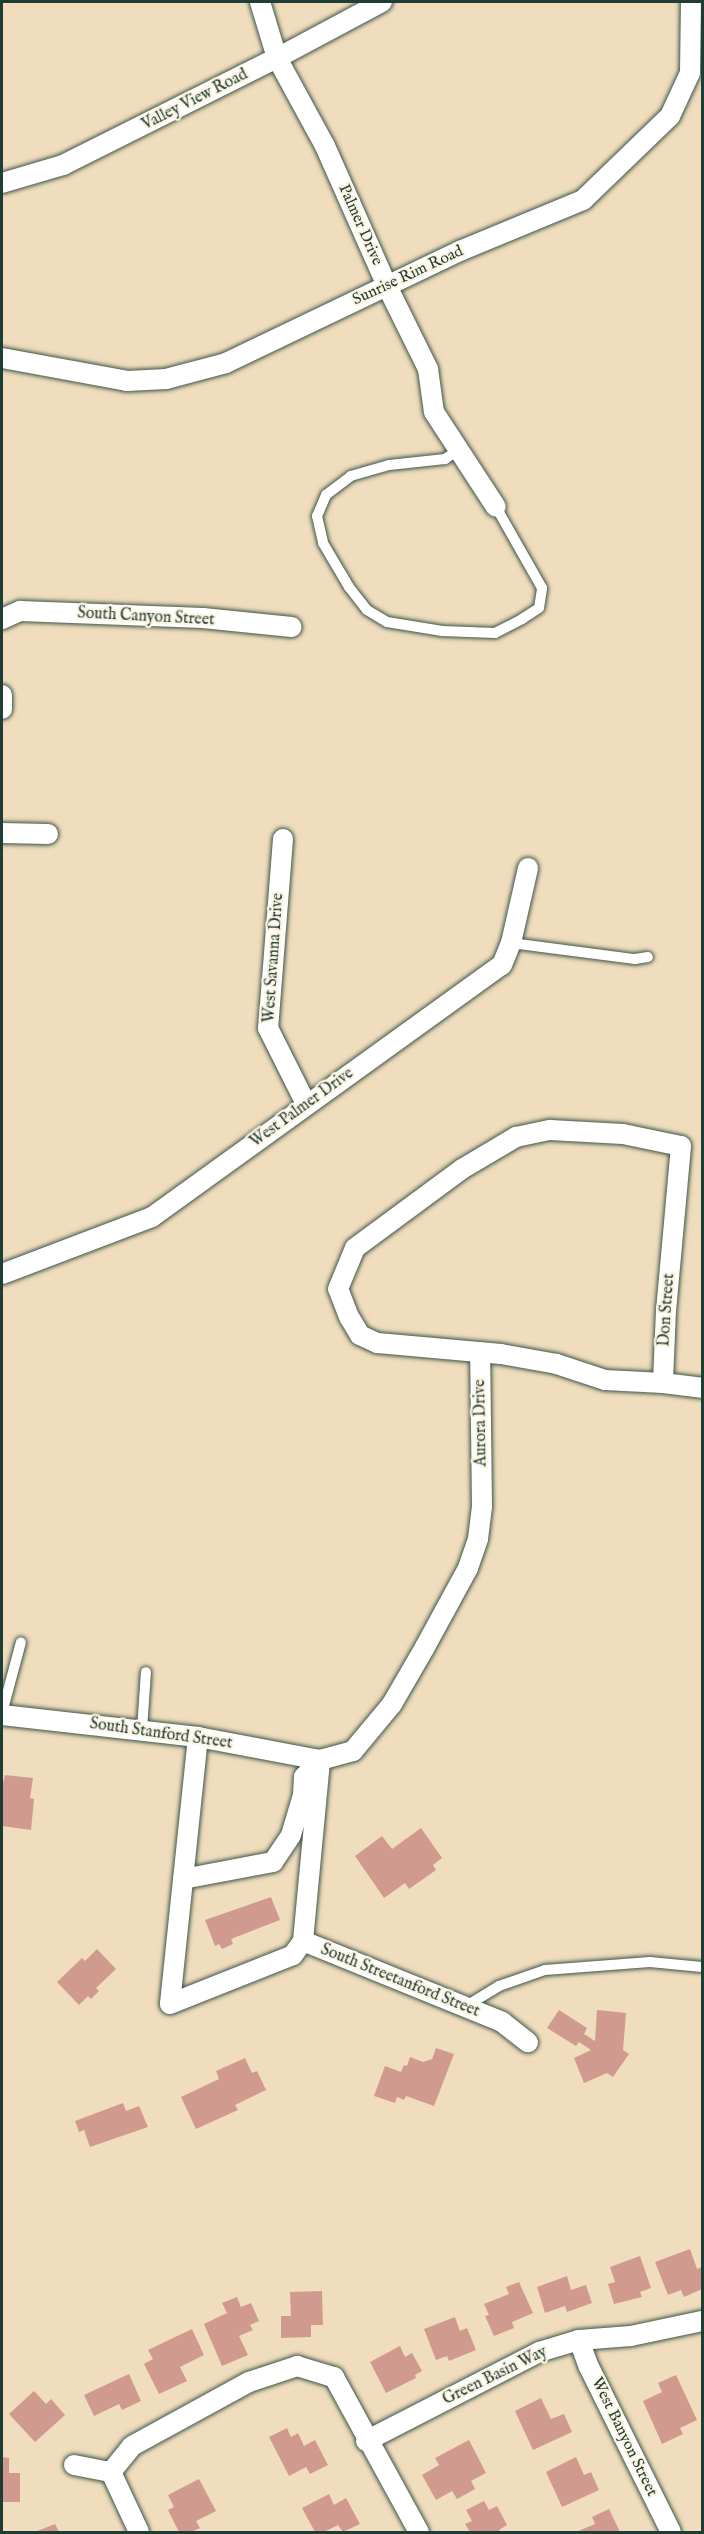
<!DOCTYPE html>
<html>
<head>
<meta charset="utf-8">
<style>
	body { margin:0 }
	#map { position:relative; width:704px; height:2534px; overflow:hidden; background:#f0ddbd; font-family:"IM FELL English",serif }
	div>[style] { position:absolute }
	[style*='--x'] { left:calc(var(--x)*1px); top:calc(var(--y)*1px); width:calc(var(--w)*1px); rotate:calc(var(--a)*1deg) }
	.building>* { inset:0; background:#d19a8f }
	.roads { filter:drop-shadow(0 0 2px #3e5549) drop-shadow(0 0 2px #3e5549) }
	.lane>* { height:10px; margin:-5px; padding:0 5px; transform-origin:5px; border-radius:5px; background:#fff }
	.street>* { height:20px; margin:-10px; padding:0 10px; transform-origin:10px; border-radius:10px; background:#fff }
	span { translate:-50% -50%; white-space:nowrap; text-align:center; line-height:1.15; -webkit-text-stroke:4.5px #fcf5e5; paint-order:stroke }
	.street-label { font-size:16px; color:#1f3d34 }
	.frame { position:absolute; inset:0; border:3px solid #1f3d34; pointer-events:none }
</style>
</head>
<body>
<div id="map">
	<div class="building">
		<i style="clip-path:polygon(5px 1775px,33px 1778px,30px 1798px,34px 1799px,31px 1830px,2px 1826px,2px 1787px)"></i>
		<i style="clip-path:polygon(421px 1828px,442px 1858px,433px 1865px,436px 1870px,409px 1889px,405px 1883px,384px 1898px,355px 1856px,382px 1836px,392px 1849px)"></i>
		<i style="clip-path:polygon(271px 1897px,280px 1920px,231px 1939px,233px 1944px,222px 1949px,219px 1944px,215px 1946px,205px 1920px)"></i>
		<i style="clip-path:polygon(97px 1949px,116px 1969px,96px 1988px,99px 1991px,91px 1999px,88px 1996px,79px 2005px,57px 1982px,82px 1958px,85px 1961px)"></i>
		<i style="clip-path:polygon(559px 2010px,587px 2028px,584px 2034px,595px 2041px,597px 2010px,626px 2013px,623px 2050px,629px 2054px,613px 2077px,607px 2073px,584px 2083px,574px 2058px,591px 2050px,579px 2042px,576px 2046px,547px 2028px)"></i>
		<i style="clip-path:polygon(436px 2048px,454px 2054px,434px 2106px,406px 2096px,404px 2100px,397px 2097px,395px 2103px,374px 2096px,385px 2066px,401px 2072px,404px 2065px,407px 2066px,410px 2057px,423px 2062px,432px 2059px)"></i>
		<i style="clip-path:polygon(245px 2058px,252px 2073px,257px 2071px,266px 2090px,235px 2105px,238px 2110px,196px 2129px,181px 2097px,219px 2079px,216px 2071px)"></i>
		<i style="clip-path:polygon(123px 2103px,126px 2111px,139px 2106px,148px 2127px,90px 2147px,84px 2130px,79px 2132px,75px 2121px)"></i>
		<i style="clip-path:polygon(690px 2249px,697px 2269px,702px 2267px,702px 2289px,684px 2297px,681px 2290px,668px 2295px,655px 2262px)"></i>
		<i style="clip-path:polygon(640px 2256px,651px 2288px,640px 2292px,642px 2297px,614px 2304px,608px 2284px,615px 2282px,610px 2267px)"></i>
		<i style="clip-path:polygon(567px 2276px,571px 2290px,586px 2285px,592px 2303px,567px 2312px,565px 2306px,545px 2313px,537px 2287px)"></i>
		<i style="clip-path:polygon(519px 2282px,533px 2313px,512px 2322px,514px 2328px,494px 2336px,485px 2316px,489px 2315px,484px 2304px,509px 2294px,506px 2287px)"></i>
		<i style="clip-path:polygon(322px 2291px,323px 2325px,311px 2325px,311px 2337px,281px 2338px,281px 2316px,291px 2316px,290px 2292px)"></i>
		<i style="clip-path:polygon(237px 2297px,241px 2307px,251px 2303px,259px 2321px,250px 2325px,253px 2330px,239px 2336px,248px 2355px,222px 2366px,204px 2324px,227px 2313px,222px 2303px)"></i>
		<i style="clip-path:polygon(455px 2317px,460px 2331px,467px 2328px,476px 2350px,449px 2361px,447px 2356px,436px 2360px,424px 2329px)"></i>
		<i style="clip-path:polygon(192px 2329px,204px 2355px,180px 2367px,187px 2381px,159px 2394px,144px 2364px,153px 2359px,148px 2350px)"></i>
		<i style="clip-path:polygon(400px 2346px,405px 2357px,412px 2353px,422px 2371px,415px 2375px,416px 2378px,386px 2393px,370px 2362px)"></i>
		<i style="clip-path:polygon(129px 2374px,141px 2401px,122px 2410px,119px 2404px,94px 2416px,84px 2395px)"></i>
		<i style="clip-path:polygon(676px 2375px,697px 2420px,680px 2428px,683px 2434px,662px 2444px,643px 2401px,662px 2392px,658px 2383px)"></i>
		<i style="clip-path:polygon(34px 2391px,46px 2404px,51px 2399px,65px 2415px,35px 2442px,9px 2414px)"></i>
		<i style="clip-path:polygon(541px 2398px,551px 2419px,564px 2414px,572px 2432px,533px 2450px,515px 2411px)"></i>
		<i style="clip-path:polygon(287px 2428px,291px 2437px,298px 2433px,304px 2446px,315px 2440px,328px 2465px,310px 2474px,306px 2467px,289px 2476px,269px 2437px)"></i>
		<i style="clip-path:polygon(469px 2440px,486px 2473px,471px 2481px,475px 2489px,457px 2499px,452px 2491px,436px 2500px,422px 2475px,439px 2465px,435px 2458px)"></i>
		<i style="clip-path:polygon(2px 2457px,9px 2458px,9px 2473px,20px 2473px,20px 2502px,2px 2502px)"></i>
		<i style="clip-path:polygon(576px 2457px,584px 2475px,591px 2472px,599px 2490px,562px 2507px,546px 2472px)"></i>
		<i style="clip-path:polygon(199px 2479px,216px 2511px,196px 2521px,200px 2528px,191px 2532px,179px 2532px,168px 2510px,174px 2507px,168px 2495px)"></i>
		<i style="clip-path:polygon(329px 2494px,334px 2505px,346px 2498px,360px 2524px,343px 2532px,338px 2525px,324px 2532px,315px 2532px,302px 2508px)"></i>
		<i style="clip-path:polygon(484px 2501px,489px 2510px,497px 2506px,507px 2525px,499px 2530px,500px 2532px,470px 2532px,465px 2524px,472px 2521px,466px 2510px)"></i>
		<i style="clip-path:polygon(609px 2509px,620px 2532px,576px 2532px,595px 2524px,592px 2517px)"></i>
		<i style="clip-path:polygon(55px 2524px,59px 2532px,35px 2532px)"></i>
	</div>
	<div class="roads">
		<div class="lane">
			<i style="--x:458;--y:450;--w:16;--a:145"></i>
			<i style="--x:445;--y:459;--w:56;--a:173.9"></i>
			<i style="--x:389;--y:465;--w:40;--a:164"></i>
			<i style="--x:351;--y:476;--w:31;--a:143"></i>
			<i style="--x:326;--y:495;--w:23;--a:113"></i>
			<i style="--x:317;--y:516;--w:28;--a:77"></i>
			<i style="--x:323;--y:543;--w:51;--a:59.4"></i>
			<i style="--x:349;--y:587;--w:29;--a:52"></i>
			<i style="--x:367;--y:610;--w:23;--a:31"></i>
			<i style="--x:387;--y:622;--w:56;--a:9.3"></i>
			<i style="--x:442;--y:631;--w:53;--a:2.2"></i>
			<i style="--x:495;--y:633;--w:30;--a:-27"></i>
			<i style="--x:522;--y:619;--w:20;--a:-33"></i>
			<i style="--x:539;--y:608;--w:20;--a:-81"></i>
			<i style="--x:542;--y:588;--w:93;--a:-119.6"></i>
			<i style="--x:511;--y:943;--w:125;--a:7.4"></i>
			<i style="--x:635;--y:959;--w:13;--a:-9"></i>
			<i style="--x:2;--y:1713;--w:73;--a:-75"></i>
			<i style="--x:142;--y:1730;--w:58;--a:-86.1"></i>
			<i style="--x:463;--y:2008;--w:42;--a:-31.4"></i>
			<i style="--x:499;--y:1986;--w:49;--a:-19.2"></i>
			<i style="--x:545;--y:1970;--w:105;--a:-4.4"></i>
			<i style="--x:650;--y:1962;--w:52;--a:5.5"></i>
		</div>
		<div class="street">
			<i style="--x:260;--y:2;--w:59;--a:73.1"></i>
			<i style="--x:277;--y:58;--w:100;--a:61.4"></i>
			<i style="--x:325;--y:146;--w:153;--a:66.1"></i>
			<i style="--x:387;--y:286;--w:93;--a:63.7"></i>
			<i style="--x:428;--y:369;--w:43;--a:82.1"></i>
			<i style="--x:434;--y:412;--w:113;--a:56.9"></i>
			<i style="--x:2;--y:183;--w:64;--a:-16.4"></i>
			<i style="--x:63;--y:165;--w:239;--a:-26.6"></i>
			<i style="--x:277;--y:58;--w:119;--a:-28.1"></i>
			<i style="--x:2;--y:358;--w:127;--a:10.4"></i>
			<i style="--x:127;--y:381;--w:39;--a:-3"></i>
			<i style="--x:166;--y:379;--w:62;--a:-14.9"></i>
			<i style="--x:226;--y:363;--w:259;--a:-25.6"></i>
			<i style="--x:460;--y:251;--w:133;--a:-22.5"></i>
			<i style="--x:583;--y:200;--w:121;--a:-44"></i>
			<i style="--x:670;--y:116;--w:47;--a:-65.1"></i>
			<i style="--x:690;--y:73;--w:71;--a:-89.2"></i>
			<i style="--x:2;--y:619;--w:20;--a:-24"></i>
			<i style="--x:20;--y:611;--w:183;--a:2.2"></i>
			<i style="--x:203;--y:618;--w:89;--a:5.8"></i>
			<i style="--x:2;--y:695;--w:14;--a:90"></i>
			<i style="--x:2;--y:833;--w:46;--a:1.2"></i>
			<i style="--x:283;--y:839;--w:190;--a:94.5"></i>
			<i style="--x:268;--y:1028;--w:85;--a:63.4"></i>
			<i style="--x:550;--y:1130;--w:73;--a:3.1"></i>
			<i style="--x:623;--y:1134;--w:59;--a:11.7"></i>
			<i style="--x:681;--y:1146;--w:165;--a:95.2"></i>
			<i style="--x:666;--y:1310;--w:73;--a:92.4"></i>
			<i style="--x:663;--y:1383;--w:58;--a:-177"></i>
			<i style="--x:605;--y:1380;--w:51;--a:-161.6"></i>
			<i style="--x:557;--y:1364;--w:57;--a:-169.9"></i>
			<i style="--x:501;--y:1354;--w:124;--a:-174.9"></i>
			<i style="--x:377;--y:1343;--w:19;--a:-155"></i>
			<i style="--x:360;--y:1335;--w:21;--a:-121"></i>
			<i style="--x:349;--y:1317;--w:30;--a:-111"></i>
			<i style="--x:338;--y:1289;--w:44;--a:-67.5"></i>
			<i style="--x:355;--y:1248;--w:133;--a:-36.4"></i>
			<i style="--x:462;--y:1169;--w:63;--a:-30.7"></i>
			<i style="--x:516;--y:1137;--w:35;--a:-12"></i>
			<i style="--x:2;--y:1274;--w:160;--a:-20.8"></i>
			<i style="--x:152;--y:1217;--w:431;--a:-35.8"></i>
			<i style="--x:502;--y:965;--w:24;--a:-68"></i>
			<i style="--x:511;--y:943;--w:77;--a:-77.2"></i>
			<i style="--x:663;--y:1383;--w:39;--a:7"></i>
			<i style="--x:2;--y:1715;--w:197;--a:6.4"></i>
			<i style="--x:198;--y:1737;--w:124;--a:10.7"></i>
			<i style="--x:320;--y:1760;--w:34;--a:-15"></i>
			<i style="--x:353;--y:1751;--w:61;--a:-50.3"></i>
			<i style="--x:392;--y:1704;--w:66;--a:-59.9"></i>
			<i style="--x:425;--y:1647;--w:90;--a:-61.4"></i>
			<i style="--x:468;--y:1568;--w:31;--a:-71"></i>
			<i style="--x:478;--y:1539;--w:32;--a:-83"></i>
			<i style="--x:482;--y:1507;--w:155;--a:-90.7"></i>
			<i style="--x:198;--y:1737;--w:268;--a:96"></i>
			<i style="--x:170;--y:2004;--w:132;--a:-21.7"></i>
			<i style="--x:293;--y:1955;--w:17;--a:-54"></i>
			<i style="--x:183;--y:1879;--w:92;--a:-10.7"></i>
			<i style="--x:273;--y:1862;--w:32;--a:-56"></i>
			<i style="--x:291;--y:1835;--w:42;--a:-73.3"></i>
			<i style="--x:303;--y:1795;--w:18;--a:-87"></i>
			<i style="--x:304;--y:1777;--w:23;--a:-47"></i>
			<i style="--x:303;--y:1941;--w:215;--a:22.1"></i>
			<i style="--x:502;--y:2022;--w:33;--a:38"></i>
			<i style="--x:303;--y:1941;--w:182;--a:-84.6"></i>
			<i style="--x:579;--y:2340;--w:29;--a:70"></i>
			<i style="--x:589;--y:2367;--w:184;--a:63.6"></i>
			<i style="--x:366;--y:2441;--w:195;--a:-27.2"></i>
			<i style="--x:539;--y:2352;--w:42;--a:-16.7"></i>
			<i style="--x:579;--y:2340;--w:52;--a:-4.4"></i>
			<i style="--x:631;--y:2336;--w:73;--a:-11.9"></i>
			<i style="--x:74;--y:2465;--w:38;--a:11"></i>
			<i style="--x:111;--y:2472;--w:66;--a:65"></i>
			<i style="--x:111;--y:2472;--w:33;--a:-51"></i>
			<i style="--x:132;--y:2446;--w:133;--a:-28.7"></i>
			<i style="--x:249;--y:2382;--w:51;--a:-18.4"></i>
			<i style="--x:297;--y:2366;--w:39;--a:17"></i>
			<i style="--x:334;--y:2377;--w:177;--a:61.3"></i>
		</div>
	</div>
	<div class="street-label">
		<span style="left:195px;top:100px;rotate:-27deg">Valley View Road</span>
		<span style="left:360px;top:225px;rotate:66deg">Palmer Drive</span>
		<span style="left:408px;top:276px;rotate:-25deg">Sunrise Rim Road</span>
		<span style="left:146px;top:617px;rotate:3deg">South Canyon Street</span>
		<span style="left:274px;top:958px;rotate:-86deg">West Savanna Drive</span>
		<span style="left:302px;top:1108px;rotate:-36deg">West Palmer Drive</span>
		<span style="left:667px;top:1310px;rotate:-86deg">Don Street</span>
		<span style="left:481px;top:1423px;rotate:-91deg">Aurora Drive</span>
		<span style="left:161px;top:1734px;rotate:8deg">South Stanford Street</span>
		<span style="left:400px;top:1981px;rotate:22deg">South Streetanford Street</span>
		<span style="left:495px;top:2376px;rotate:-26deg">Green Basin Way</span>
		<span style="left:624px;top:2437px;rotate:64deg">West Banyon Street</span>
	</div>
	<div class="frame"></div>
</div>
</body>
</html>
